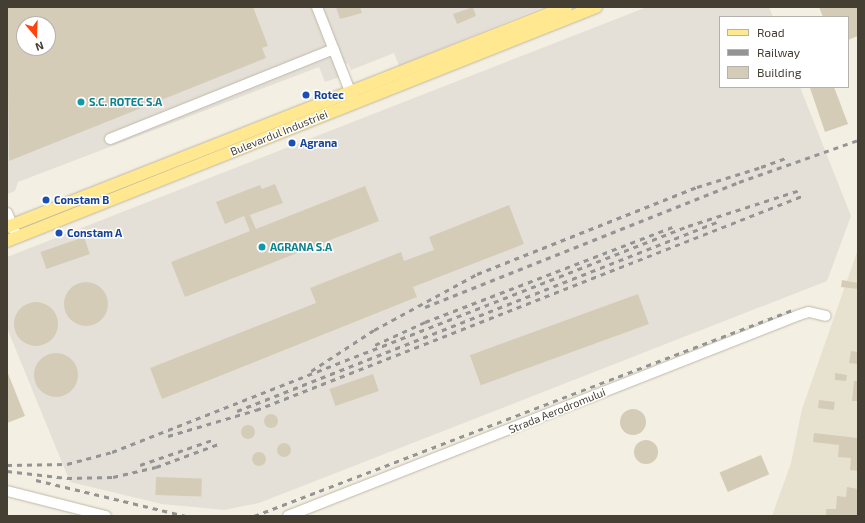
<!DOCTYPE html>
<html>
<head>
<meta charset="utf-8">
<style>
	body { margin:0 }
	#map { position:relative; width:865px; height:523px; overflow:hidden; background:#f3efe3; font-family:"Exo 2",sans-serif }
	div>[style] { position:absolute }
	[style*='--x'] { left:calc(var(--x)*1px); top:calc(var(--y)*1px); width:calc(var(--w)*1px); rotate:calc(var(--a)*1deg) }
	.residential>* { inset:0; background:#e7e2d0 }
	.industrial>* { inset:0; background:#e4e0d8 }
	.building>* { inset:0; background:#d5ccb7; transform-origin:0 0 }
	.round { border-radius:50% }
	.roads { filter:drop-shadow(0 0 1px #bfb8a5) drop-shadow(0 0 1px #bfb8a5) }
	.minor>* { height:10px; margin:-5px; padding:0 5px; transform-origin:5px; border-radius:5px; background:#fff }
	.major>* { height:12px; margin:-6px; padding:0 6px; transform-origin:6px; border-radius:6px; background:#ffe88f }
	.rail>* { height:2.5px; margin-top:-1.25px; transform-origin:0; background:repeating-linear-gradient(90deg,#949494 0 5px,transparent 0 10px) }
	.dots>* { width:11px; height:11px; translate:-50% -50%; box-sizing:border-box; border:2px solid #fff; border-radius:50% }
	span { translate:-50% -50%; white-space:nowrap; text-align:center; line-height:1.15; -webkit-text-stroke:3px #fff; paint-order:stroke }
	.transit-label { font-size:11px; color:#164399; font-weight:700 }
	.left { translate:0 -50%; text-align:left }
	.culture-label { font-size:11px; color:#0d838f; font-weight:700 }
	.street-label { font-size:11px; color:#453f33 }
	.frame { position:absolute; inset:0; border:8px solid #453f33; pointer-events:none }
	.legend { position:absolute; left:719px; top:16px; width:130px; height:72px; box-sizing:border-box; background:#fff; border:1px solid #b5b2ad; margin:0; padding:5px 7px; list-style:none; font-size:12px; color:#453f33 }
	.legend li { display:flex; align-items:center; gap:8px; height:20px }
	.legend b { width:20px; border:1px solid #b5b2ad }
	.north { position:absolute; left:16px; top:16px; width:40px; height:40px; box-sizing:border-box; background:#fff; border:1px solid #b5b2ad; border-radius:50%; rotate:161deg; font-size:11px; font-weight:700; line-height:16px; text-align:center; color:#453f33 }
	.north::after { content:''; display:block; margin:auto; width:14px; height:18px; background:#ff440d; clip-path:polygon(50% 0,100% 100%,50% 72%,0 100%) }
</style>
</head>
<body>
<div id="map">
	<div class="residential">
		<i style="clip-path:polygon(858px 249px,858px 516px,772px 516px,791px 463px,802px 409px)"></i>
	</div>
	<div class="industrial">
		<i style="clip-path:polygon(evenodd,7px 7px,543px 7px,399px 66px,394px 53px,351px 70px,348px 63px,337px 68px,340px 77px,325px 82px,319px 67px,18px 182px,15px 191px,8px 194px,7px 7px,24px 24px,48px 24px,48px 48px,24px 48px,24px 24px)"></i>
		<i style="clip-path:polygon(647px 7px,769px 7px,773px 17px,720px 17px,720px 87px,800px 87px,851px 216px,827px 281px,259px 503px,224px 510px,162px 504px,70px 482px,7px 328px,7px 257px)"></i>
	</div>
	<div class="building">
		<i style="clip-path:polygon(evenodd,7px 7px,253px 7px,268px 46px,262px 48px,266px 58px,9px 161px,7px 7px,24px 24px,48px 24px,48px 48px,24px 48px,24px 24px)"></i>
		<i style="clip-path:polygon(336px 7px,360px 7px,362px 13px,340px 19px)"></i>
		<i style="clip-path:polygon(473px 7px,476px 16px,457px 24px,453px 14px)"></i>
		<i style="clip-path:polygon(819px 7px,858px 7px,858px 36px,848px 40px,848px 17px,823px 17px)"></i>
		<i style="clip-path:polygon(834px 87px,848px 124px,825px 132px,810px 88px)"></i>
		<i style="clip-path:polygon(275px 184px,283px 203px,250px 215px,256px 229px,365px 186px,379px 221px,185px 297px,171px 262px,250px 231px,244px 216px,225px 224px,216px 202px,260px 185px,262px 189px)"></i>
		<i style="clip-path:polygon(509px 205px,524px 244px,413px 287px,417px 297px,162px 399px,150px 368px,316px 303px,310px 288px,401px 252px,404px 261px,434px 250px,429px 237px)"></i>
		<i style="left:84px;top:237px;width:18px;height:46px;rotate:71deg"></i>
		<i style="clip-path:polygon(842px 280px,858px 283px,858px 289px,841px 287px)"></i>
		<i class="round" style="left:64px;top:282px;width:44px;height:44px"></i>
		<i style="left:638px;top:294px;width:32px;height:179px;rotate:70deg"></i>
		<i class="round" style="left:14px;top:302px;width:44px;height:44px"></i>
		<i style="clip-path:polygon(851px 351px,858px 352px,858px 364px,849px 363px)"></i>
		<i class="round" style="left:34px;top:353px;width:44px;height:44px"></i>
		<i style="clip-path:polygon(7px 371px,25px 416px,7px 423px)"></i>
		<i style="clip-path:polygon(835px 373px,847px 375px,846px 381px,835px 380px)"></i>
		<i style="left:373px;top:374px;width:18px;height:46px;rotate:71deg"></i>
		<i style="clip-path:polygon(854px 381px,858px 381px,858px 401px,852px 401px)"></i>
		<i style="left:819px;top:400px;width:16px;height:8px;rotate:7deg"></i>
		<i class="round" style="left:620px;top:409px;width:26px;height:26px"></i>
		<i class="round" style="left:264px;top:414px;width:14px;height:14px"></i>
		<i class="round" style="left:241px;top:425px;width:14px;height:14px"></i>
		<i style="clip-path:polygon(814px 433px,858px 438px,858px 471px,850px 470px,851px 458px,838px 457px,839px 445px,813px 442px)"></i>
		<i class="round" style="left:634px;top:440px;width:24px;height:24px"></i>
		<i class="round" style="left:277px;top:443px;width:14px;height:14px"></i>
		<i class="round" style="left:252px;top:452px;width:14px;height:14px"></i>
		<i style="left:761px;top:455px;width:21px;height:45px;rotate:67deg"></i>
		<i style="left:156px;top:477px;width:46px;height:18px;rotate:2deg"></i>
		<i style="clip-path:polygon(847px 487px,858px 489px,858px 516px,826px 515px,826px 509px,836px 509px,837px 496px,846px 497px)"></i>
	</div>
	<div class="roads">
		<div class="minor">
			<i style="--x:317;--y:7;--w:99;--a:68.6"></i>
			<i style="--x:110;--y:139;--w:241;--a:-21.9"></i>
			<i style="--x:7;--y:213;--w:26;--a:67"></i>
			<i style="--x:7;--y:491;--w:102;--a:14.2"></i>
			<i style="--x:288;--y:516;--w:549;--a:-21.47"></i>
			<i style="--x:799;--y:315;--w:10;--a:-17"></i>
			<i style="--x:809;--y:312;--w:17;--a:13"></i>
		</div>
		<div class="major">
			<i style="--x:7;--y:227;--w:601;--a:-21.48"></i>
			<i style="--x:7;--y:241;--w:634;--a:-21.67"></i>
		</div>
	</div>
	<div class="rail">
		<i style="--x:761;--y:167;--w:29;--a:-20"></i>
		<i style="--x:425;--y:307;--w:338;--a:-21.7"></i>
		<i style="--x:739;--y:182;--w:126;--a:-19.4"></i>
		<i style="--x:375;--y:345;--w:55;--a:-24.7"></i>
		<i style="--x:425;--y:322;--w:266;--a:-21"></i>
		<i style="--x:311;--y:371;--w:75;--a:-33.1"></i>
		<i style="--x:374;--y:330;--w:117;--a:-28.5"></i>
		<i style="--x:477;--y:274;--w:237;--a:-21.6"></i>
		<i style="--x:697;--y:187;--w:71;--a:-17.2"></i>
		<i style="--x:237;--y:411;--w:516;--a:-21.49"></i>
		<i style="--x:168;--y:436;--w:92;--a:-16.5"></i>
		<i style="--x:256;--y:410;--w:586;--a:-21.4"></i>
		<i style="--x:7;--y:465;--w:60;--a:-1"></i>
		<i style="--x:67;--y:464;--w:47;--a:-14.9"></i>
		<i style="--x:112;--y:452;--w:619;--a:-21.42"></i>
		<i style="--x:688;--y:226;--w:118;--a:-17.8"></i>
		<i style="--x:140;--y:465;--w:76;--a:-19.1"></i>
		<i style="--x:7;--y:471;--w:60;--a:6.7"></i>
		<i style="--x:67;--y:478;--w:46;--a:-1.2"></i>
		<i style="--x:113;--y:477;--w:44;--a:-13.1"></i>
		<i style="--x:156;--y:467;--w:69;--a:-20.3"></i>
		<i style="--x:36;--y:480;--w:154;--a:13.5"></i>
		<i style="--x:254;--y:516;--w:576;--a:-20.95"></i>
	</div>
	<div class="dots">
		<i style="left:306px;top:95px;background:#1a4fb4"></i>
		<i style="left:81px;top:102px;background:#0f9aa8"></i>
		<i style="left:292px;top:143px;background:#1a4fb4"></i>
		<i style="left:46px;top:200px;background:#1a4fb4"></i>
		<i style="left:59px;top:233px;background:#1a4fb4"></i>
		<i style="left:262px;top:247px;background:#0f9aa8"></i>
	</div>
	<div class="transit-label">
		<span class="left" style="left:314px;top:95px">Rotec</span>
		<span class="left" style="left:300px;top:143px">Agrana</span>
		<span class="left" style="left:54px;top:200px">Constam B</span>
		<span class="left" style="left:67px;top:233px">Constam A</span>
	</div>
	<div class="culture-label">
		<span class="left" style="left:89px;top:102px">S.C. ROTEC S.A</span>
		<span class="left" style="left:270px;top:247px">AGRANA S.A</span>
	</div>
	<div class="street-label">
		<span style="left:279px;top:133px;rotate:-22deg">Bulevardul Industriei</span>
		<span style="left:557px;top:411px;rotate:-22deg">Strada Aerodromului</span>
	</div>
	<div class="frame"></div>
	<ul class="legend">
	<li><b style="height:5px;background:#ffe88f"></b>Road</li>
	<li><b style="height:5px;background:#949494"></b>Railway</li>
	<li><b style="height:11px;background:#d5ccb7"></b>Building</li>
	</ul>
	<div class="north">N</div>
</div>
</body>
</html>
